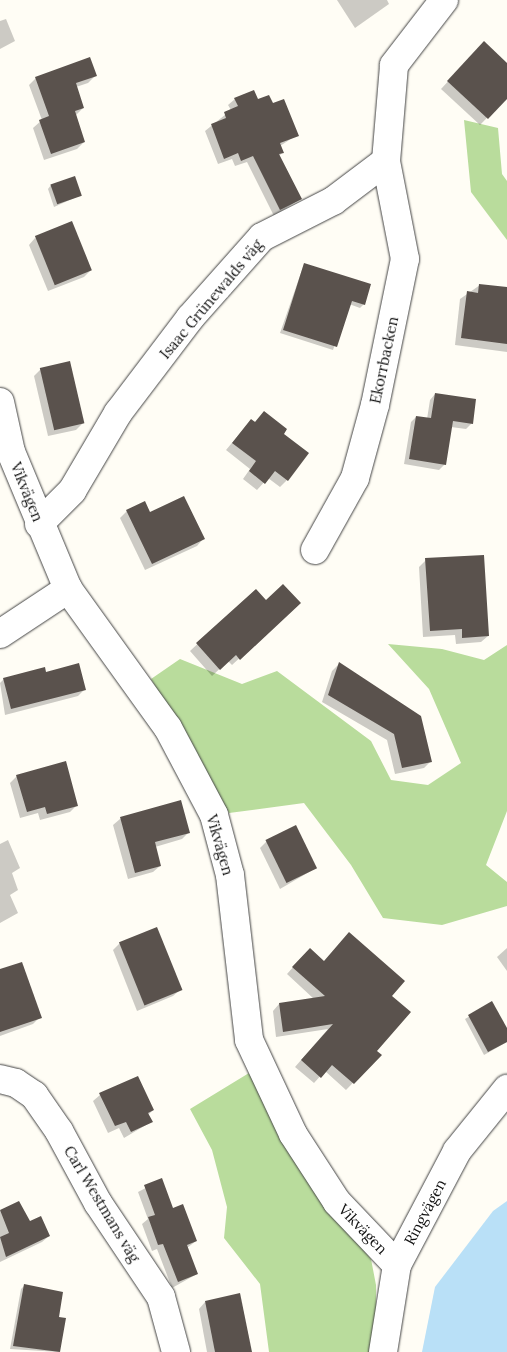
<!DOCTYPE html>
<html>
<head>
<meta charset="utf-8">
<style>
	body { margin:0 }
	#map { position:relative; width:507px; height:1352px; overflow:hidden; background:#fffdf5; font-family:Lora,serif }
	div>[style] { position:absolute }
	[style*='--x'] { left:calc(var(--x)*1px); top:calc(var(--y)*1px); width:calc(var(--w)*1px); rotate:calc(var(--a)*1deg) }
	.forest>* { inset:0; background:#b9dc9c }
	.water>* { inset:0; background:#b9e0f7 }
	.shadow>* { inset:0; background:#0003 }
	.building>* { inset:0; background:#5a524d; transform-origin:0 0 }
	.roads { filter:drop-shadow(0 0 1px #444) drop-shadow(0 0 1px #444) }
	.minor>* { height:28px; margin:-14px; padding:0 14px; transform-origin:14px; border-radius:14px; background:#fff }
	span { translate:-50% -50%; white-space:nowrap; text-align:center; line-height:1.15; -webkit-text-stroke:5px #fff; paint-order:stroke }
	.street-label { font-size:15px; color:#111 }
</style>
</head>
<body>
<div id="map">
	<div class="forest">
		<i style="clip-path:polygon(464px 120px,498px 128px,502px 174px,507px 181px,507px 240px,471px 192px)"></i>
		<i style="clip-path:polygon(388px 644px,442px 649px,484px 660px,507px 645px,507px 811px,486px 865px,507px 882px,507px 906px,442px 925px,383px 918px,351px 865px,304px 803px,229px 813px,151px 679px,180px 659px,242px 684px,277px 671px,371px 741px,391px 780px,428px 785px,461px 763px,429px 689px)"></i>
		<i style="clip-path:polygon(249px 1073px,283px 1137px,325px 1204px,371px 1259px,376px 1285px,376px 1323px,370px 1352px,269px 1352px,260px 1284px,224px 1238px,227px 1207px,212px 1150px,190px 1109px)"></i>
	</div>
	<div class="water">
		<i style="clip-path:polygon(507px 1201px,507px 1352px,422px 1352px,435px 1287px,493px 1211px)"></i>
	</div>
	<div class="shadow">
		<i style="clip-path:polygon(337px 0,387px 0,389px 4px,355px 28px)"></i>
		<i style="clip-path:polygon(6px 19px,15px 41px,0 49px,0 21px)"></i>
		<i style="clip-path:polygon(477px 50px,507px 64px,507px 97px,480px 125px,441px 89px)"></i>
		<i style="clip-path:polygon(95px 76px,88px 83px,76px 87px,83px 108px,76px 115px,84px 142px,77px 149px,44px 160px,33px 128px,42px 120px,29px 85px,36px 78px)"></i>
		<i style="clip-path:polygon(235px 99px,272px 105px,297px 135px,280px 146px,282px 153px,279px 156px,300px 199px,274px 216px,247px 162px,235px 166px,232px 159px,218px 164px,205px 131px,231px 110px,228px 105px)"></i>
		<i style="clip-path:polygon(51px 185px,81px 195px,54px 207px,48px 189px)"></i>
		<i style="clip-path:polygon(35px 238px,91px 270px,84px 277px,48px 291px,29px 245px)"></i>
		<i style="clip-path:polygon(304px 264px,364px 304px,360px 308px,349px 304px,333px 350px,280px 333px)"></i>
		<i style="clip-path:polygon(480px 285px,507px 297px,507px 352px,455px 345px,460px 299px)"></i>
		<i style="clip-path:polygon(41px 369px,83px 423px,76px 430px,48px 436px,34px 376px)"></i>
		<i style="clip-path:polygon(435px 394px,472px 423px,466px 429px,451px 427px,445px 464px,439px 470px,404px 464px,411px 422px,416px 417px,427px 419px,430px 400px)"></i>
		<i style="clip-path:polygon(251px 420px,282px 434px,287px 480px,280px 487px,268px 478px,257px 490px,243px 479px,250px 469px,226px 450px)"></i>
		<i style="clip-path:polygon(127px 511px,149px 514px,203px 539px,197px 546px,145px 570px,120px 518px)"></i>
		<i style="clip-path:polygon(426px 560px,488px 636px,481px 642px,456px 644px,455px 635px,423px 637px,419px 567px)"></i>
		<i style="clip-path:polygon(255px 590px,266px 602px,292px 610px,232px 665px,228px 661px,212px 676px,190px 651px)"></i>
		<i style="clip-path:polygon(339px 664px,431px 761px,424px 768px,395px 774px,387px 740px,322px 702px,332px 671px)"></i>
		<i style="clip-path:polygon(45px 673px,84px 690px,78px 696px,5px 715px,0 683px,4px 679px)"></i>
		<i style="clip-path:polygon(17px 776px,77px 805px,70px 812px,40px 820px,38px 813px,20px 818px,10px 783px)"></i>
		<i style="clip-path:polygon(120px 819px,189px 832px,182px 839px,155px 847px,160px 866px,153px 872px,128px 879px,113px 825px)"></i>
		<i style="clip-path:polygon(8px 840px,20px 868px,12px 873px,18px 890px,10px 895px,18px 913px,0 923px,0 844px)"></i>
		<i style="clip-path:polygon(267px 841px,316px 868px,280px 889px,260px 848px)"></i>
		<i style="clip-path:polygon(120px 943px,180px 990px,173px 996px,137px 1011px,113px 950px)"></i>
		<i style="clip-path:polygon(507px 948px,507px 971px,497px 957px)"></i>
		<i style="clip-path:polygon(303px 956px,324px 962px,391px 996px,376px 1051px,380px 1055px,346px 1090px,325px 1071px,314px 1083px,295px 1067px,328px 1029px,276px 1037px,273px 1011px,279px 1004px,314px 999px,287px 974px)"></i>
		<i style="clip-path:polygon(0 971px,40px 1017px,33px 1024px,0 1036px)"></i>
		<i style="clip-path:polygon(492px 1003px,507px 1031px,507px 1042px,484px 1055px,465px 1019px)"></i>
		<i style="clip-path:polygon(100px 1095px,153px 1110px,148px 1115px,151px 1122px,124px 1138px,119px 1128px,108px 1133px,93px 1101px)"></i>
		<i style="clip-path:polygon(161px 1180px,172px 1209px,196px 1241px,187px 1248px,197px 1274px,172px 1288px,157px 1249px,152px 1251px,142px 1224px,148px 1219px,138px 1192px)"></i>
		<i style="clip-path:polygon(19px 1202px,29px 1223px,49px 1236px,42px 1242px,0 1262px,0 1211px)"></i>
		<i style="clip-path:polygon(24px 1286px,57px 1318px,64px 1319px,59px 1352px,10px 1349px,21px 1289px)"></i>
		<i style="clip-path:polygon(205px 1302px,251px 1352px,207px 1352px,199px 1309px)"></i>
	</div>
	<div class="building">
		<i style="clip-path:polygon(484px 41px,507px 63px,507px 99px,488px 119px,447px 81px)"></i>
		<i style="clip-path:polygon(90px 57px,97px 76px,76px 83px,84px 108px,75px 111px,85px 142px,51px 154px,39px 120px,49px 116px,35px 77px)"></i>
		<i style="clip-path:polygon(254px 90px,258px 99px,269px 95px,273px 103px,284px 99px,299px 136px,280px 143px,284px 153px,279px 154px,302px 199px,280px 210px,253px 156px,241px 161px,238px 153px,224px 159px,211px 124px,226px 118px,224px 112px,238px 106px,234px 98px)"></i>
		<i style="left:75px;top:176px;width:21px;height:26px;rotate:71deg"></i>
		<i style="left:72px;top:221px;width:53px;height:40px;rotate:68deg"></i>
		<i style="clip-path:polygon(304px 263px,371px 284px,365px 305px,352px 301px,337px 347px,283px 330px)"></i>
		<i style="clip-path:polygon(479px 284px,507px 287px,507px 344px,461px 338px,467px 291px,478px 293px)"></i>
		<i style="left:70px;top:361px;width:64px;height:31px;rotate:77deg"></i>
		<i style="clip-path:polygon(435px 393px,476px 399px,473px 424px,453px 421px,446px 465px,409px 459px,416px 416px,431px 418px)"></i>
		<i style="clip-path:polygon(264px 411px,287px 429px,284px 434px,309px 453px,288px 481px,275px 471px,265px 484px,249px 471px,256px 461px,232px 443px,251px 419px,255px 422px)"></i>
		<i style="clip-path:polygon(184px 496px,205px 539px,152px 564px,126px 510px,145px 501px,150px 512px)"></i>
		<i style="clip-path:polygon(484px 555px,489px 636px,462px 638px,462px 629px,430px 631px,425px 558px)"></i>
		<i style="clip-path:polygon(283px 584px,301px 603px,240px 660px,236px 655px,220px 670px,196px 643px,256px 589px,266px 600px)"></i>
		<i style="clip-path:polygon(339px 662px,421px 716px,432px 762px,402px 768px,394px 734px,328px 695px)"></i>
		<i style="clip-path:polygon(79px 663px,86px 690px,11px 709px,3px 678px,45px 667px,46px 672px)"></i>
		<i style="clip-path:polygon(66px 761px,78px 806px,47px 814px,45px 807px,27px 812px,16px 775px)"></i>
		<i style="clip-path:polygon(181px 800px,190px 833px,155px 842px,161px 866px,135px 873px,120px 817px)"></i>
		<i style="left:296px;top:825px;width:48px;height:34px;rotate:64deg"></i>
		<i style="left:157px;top:927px;width:68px;height:41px;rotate:68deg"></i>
		<i style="clip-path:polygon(349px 932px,405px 981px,392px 996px,411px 1012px,377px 1051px,382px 1055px,354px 1084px,332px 1065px,321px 1078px,301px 1060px,333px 1024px,283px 1032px,279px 1003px,325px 996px,292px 967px,310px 948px,324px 961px)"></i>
		<i style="clip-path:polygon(22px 962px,42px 1018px,0 1032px,0 969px)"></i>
		<i style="clip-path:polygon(492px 1001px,507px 1028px,507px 1042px,488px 1052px,468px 1015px)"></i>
		<i style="clip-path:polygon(138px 1076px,154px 1110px,148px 1113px,153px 1122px,131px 1132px,126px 1122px,115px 1126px,99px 1093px)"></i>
		<i style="clip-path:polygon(162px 1178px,173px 1208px,183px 1204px,197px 1241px,187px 1245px,198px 1274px,178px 1282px,163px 1244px,158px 1245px,148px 1217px,155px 1215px,144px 1185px)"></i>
		<i style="clip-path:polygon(19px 1201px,30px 1221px,41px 1216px,50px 1236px,6px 1257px,0 1237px,9px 1233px,0 1210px)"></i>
		<i style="clip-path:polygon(24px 1284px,63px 1292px,59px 1317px,66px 1318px,60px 1352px,13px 1346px)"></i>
		<i style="clip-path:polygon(240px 1293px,252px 1352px,215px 1352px,205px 1301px)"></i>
	</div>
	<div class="roads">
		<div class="minor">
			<i style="--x:0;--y:402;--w:51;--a:77.6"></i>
			<i style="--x:11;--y:452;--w:148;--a:67.4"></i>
			<i style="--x:68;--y:589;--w:171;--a:54.3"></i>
			<i style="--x:168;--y:728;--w:98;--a:62.1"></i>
			<i style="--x:214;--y:815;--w:62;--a:75.1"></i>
			<i style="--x:230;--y:875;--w:166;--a:83.4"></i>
			<i style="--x:249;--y:1040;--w:104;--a:64.9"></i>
			<i style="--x:293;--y:1134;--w:81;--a:57.1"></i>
			<i style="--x:337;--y:1202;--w:87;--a:46.4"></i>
			<i style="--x:39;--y:524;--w:47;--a:-45"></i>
			<i style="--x:72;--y:491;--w:91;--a:-59.5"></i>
			<i style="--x:118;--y:413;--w:119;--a:-52.8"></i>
			<i style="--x:190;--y:318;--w:108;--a:-48.4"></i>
			<i style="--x:262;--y:237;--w:80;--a:-26.9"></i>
			<i style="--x:333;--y:201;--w:66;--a:-37"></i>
			<i style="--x:386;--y:161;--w:96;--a:-85.2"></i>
			<i style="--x:394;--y:65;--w:82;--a:-52.4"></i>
			<i style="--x:315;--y:550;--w:82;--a:-60.9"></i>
			<i style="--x:355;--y:478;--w:76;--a:-74.7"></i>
			<i style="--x:375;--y:405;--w:149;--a:-78.4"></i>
			<i style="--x:405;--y:259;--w:100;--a:-101"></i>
			<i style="--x:0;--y:634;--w:82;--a:-33.5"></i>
			<i style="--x:0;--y:1079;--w:16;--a:14"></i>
			<i style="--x:16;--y:1083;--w:22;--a:34"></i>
			<i style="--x:34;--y:1095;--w:44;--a:55.2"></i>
			<i style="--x:59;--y:1131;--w:82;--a:61.6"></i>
			<i style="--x:98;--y:1203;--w:113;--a:56.2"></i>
			<i style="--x:161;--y:1297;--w:57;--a:74.7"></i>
			<i style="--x:383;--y:1352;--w:88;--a:-80.9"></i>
			<i style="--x:397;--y:1265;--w:129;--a:-62.2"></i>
			<i style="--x:457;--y:1151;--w:80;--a:-51.1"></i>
		</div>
	</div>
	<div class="street-label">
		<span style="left:211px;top:299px;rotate:-50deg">Isaac Grünewalds väg</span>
		<span style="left:384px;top:360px;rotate:-78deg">Ekorrbacken</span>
		<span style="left:27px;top:492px;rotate:68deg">Vikvägen</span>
		<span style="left:220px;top:845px;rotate:74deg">Vikvägen</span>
		<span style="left:102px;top:1204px;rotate:59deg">Carl Westmans väg</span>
		<span style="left:425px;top:1212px;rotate:-62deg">Ringvägen</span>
		<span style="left:363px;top:1229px;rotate:46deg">Vikvägen</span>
	</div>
</div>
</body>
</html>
